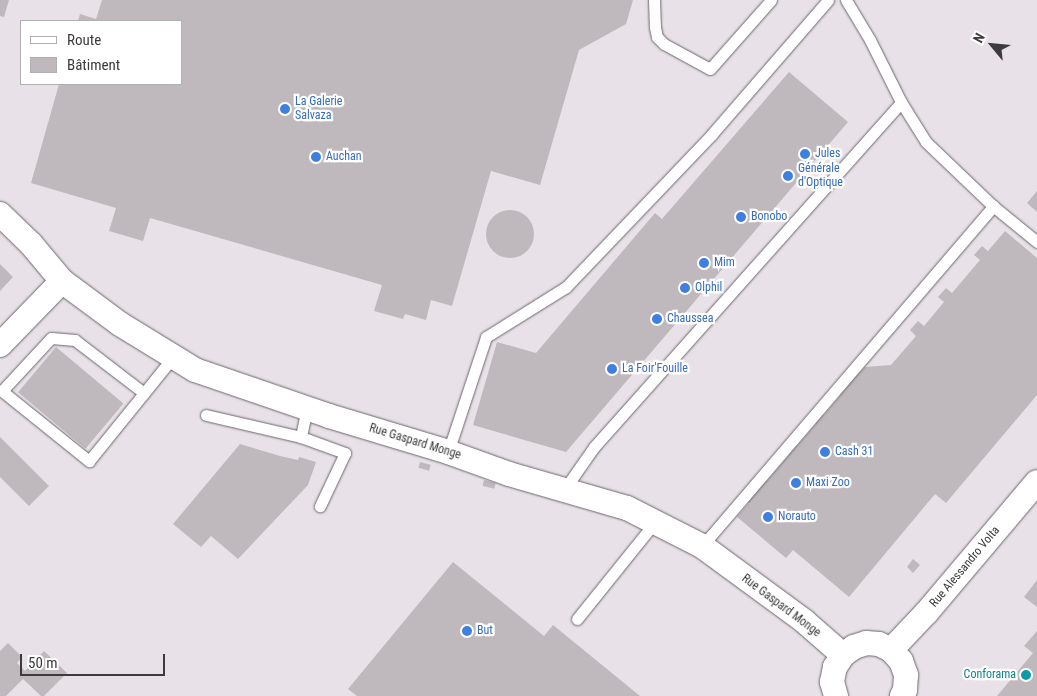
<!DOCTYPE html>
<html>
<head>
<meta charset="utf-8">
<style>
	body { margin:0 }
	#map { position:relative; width:1037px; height:696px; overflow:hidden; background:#e8e2e8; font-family:"Roboto Condensed",sans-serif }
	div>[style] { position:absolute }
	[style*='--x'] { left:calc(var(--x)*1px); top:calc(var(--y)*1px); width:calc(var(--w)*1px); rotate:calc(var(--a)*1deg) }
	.building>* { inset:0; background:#bfb8bd; transform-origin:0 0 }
	.round { border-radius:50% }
	.roads { filter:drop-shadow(0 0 1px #6b666b) drop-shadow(0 0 1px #6b666b) }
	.service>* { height:11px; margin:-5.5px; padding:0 5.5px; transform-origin:5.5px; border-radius:5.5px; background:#fff }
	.minor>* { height:24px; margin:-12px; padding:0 12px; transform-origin:12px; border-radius:12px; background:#fff }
	.dots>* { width:14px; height:14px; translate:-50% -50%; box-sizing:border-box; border:2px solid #fff; border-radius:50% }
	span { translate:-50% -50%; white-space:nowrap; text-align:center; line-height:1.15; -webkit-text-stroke:4.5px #fff; paint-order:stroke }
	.shop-label { font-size:12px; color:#366cbe }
	.left { translate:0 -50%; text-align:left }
	.street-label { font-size:12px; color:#3c3a3c }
	.culture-label { font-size:12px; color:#0d838f }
	.right { translate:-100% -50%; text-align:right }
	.legend { position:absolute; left:20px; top:20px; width:162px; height:65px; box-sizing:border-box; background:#fff; border:1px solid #b1b0b1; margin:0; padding:6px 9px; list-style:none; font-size:15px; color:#3c3a3c }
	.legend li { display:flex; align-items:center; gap:10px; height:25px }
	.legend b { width:25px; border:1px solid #b1b0b1 }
	.north { position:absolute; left:967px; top:20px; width:50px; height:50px; -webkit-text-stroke:4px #fff; paint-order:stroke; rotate:298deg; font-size:14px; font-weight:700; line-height:20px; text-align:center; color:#3c3a3c }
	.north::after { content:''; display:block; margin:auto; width:18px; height:22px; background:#3c3a3c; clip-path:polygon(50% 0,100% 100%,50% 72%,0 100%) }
	.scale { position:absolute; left:20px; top:654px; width:145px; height:22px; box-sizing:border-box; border:2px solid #3c3a3c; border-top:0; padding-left:6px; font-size:15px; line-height:18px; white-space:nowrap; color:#3c3a3c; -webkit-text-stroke:4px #fff; paint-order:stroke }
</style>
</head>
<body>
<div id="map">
	<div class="building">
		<i style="clip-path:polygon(0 0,9px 0,4px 17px,0 16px)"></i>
		<i style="clip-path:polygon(102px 0,633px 0,626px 24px,579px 50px,540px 185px,491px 171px,452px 306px,431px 300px,426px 320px,405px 314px,403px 319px,374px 311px,382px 285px,150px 218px,143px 241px,109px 231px,116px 208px,31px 183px,59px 84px,181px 84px,181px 21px,78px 21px,80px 14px,96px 19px)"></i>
		<i style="clip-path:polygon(789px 72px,848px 122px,566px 452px,473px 425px,497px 342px,536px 353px,655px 213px,662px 219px)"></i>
		<i style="clip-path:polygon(1037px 191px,1037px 212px,1027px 203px)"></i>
		<i class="round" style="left:486px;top:210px;width:48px;height:48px"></i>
		<i style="clip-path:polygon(1005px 231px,1037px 258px,1037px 395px,946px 503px,935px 494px,849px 597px,793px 550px,786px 558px,737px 517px,749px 503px,742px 498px,761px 476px,767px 481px,789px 455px,783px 450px,791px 441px,797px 446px,816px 424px,810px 418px,817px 410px,824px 415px,840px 396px,834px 390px,853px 368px,859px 373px,865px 367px,891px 365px,916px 336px,910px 330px,918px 321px,924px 326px,944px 302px,938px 297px,946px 288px,952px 293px,980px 260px,974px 255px,982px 246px,988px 251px)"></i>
		<i style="clip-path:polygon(0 264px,13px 277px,0 291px)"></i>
		<i style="left:56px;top:347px;width:88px;height:59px;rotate:40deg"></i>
		<i style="clip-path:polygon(0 437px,49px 486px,29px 506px,0 477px)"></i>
		<i style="clip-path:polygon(240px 444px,280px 456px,298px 460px,299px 457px,316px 462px,308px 485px,238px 559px,211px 536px,201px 547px,173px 524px)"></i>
		<i style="left:420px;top:462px;width:11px;height:6px;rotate:15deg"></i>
		<i style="left:484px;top:480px;width:12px;height:6px;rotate:14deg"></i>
		<i style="clip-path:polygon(913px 559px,920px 565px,913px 573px,907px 567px)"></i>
		<i style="clip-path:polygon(453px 562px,544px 636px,553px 625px,640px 696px,357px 696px,348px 689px)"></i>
		<i style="clip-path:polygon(1037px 580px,1037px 607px,1024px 597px)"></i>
		<i style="clip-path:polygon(1037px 631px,1037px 696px,997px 696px,1033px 653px,1024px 646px)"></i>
		<i style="clip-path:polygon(8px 643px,22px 657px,17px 663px,25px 671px,44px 651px,67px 673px,44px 696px,41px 696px,23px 679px,6px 696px,0 696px,0 651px)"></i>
	</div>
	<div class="roads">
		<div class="service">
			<i style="--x:654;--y:0;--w:27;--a:88"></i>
			<i style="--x:655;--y:27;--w:10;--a:79"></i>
			<i style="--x:657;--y:37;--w:10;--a:45"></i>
			<i style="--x:664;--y:44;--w:52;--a:28.5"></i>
			<i style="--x:710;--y:69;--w:92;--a:-48.5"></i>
			<i style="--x:846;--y:0;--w:47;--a:59"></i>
			<i style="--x:870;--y:40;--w:69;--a:63.4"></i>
			<i style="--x:901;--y:102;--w:47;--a:58"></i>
			<i style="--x:926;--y:142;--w:93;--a:43.7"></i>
			<i style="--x:993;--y:206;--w:57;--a:39.3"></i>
			<i style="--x:144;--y:393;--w:87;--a:-142.5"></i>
			<i style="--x:75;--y:340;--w:24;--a:-175"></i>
			<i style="--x:51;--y:338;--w:72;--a:132.8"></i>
			<i style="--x:2;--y:391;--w:112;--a:38.8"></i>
			<i style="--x:89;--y:461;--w:87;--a:-51"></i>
			<i style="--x:144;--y:393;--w:46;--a:-51.1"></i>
			<i style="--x:307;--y:408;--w:30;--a:102"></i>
			<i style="--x:301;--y:437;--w:47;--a:20"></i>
			<i style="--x:345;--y:453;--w:59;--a:115.3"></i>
			<i style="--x:206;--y:415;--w:98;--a:13"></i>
			<i style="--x:448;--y:452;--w:121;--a:-71.7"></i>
			<i style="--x:486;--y:337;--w:94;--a:-32"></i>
			<i style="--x:566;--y:287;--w:211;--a:-46.3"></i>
			<i style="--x:712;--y:134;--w:177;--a:-49.1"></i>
			<i style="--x:564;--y:490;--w:52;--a:-55.1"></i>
			<i style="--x:594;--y:447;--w:462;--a:-48.3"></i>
			<i style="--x:702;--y:546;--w:448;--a:-49.4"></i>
			<i style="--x:577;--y:619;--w:124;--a:-51.2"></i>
		</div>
		<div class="minor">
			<i style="--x:0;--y:214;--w:43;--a:44.1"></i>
			<i style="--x:31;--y:244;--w:48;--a:50"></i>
			<i style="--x:62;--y:281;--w:72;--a:36.6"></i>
			<i style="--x:120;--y:324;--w:88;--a:31.5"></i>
			<i style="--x:195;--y:370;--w:142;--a:18.9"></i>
			<i style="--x:329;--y:416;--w:124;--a:16.8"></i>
			<i style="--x:448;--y:452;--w:65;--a:19.8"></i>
			<i style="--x:509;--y:474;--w:123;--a:16.1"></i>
			<i style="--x:627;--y:508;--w:84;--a:26.9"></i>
			<i style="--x:702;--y:546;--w:127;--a:36.3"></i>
			<i style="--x:804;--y:621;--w:52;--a:41.1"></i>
			<i style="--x:0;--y:345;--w:89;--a:-45.9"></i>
			<i style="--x:891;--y:650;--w:52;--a:-46.5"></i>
			<i style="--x:927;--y:612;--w:170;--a:-49.8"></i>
			<i style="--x:836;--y:696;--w:15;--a:-106"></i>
			<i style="--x:832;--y:682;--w:15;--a:-79"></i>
			<i style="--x:835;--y:667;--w:14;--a:-56"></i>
			<i style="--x:843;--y:655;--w:14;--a:-36"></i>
			<i style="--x:854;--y:647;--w:13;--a:-18"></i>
			<i style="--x:866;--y:643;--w:13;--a:4"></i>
			<i style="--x:879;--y:644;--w:13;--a:27"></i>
			<i style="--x:891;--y:650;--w:15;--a:48"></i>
			<i style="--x:901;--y:661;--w:15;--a:70"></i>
			<i style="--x:906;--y:675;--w:15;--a:94"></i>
			<i style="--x:905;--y:690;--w:7;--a:117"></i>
		</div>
	</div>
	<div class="dots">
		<i style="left:285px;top:109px;background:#3f7fe0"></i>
		<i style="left:805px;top:154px;background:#3f7fe0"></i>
		<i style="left:316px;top:157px;background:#3f7fe0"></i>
		<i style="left:788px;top:176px;background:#3f7fe0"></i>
		<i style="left:741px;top:217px;background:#3f7fe0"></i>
		<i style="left:704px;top:263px;background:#3f7fe0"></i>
		<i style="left:685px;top:288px;background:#3f7fe0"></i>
		<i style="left:657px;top:319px;background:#3f7fe0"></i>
		<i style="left:612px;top:369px;background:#3f7fe0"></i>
		<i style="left:825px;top:452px;background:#3f7fe0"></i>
		<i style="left:796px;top:483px;background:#3f7fe0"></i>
		<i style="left:768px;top:517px;background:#3f7fe0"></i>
		<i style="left:467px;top:631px;background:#3f7fe0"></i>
		<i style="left:1026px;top:675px;background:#0f9aa8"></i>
	</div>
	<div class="shop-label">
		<span class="left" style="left:295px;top:109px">La Galerie<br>Salvaza</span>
		<span class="left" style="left:815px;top:154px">Jules</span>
		<span class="left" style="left:326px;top:157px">Auchan</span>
		<span class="left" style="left:798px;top:176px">Générale<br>d'Optique</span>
		<span class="left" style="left:751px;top:217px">Bonobo</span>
		<span class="left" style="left:714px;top:263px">Mim</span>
		<span class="left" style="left:695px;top:288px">Olphil</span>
		<span class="left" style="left:667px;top:319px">Chaussea</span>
		<span class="left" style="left:622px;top:369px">La Foir'Fouille</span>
		<span class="left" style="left:835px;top:452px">Cash 31</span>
		<span class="left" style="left:806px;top:483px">Maxi Zoo</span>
		<span class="left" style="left:778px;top:517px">Norauto</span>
		<span class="left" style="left:477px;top:631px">But</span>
	</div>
	<div class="street-label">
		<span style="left:415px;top:442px;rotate:17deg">Rue Gaspard Monge</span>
		<span style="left:965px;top:567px;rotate:-50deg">Rue Alessandro Volta</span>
		<span style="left:781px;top:606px;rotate:37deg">Rue Gaspard Monge</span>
	</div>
	<div class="culture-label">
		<span class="right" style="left:1016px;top:675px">Conforama</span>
	</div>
	<ul class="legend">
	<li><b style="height:6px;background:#fff"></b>Route</li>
	<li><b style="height:14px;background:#bfb8bd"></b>Bâtiment</li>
	</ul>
	<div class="north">N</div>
	<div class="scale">50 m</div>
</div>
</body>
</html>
